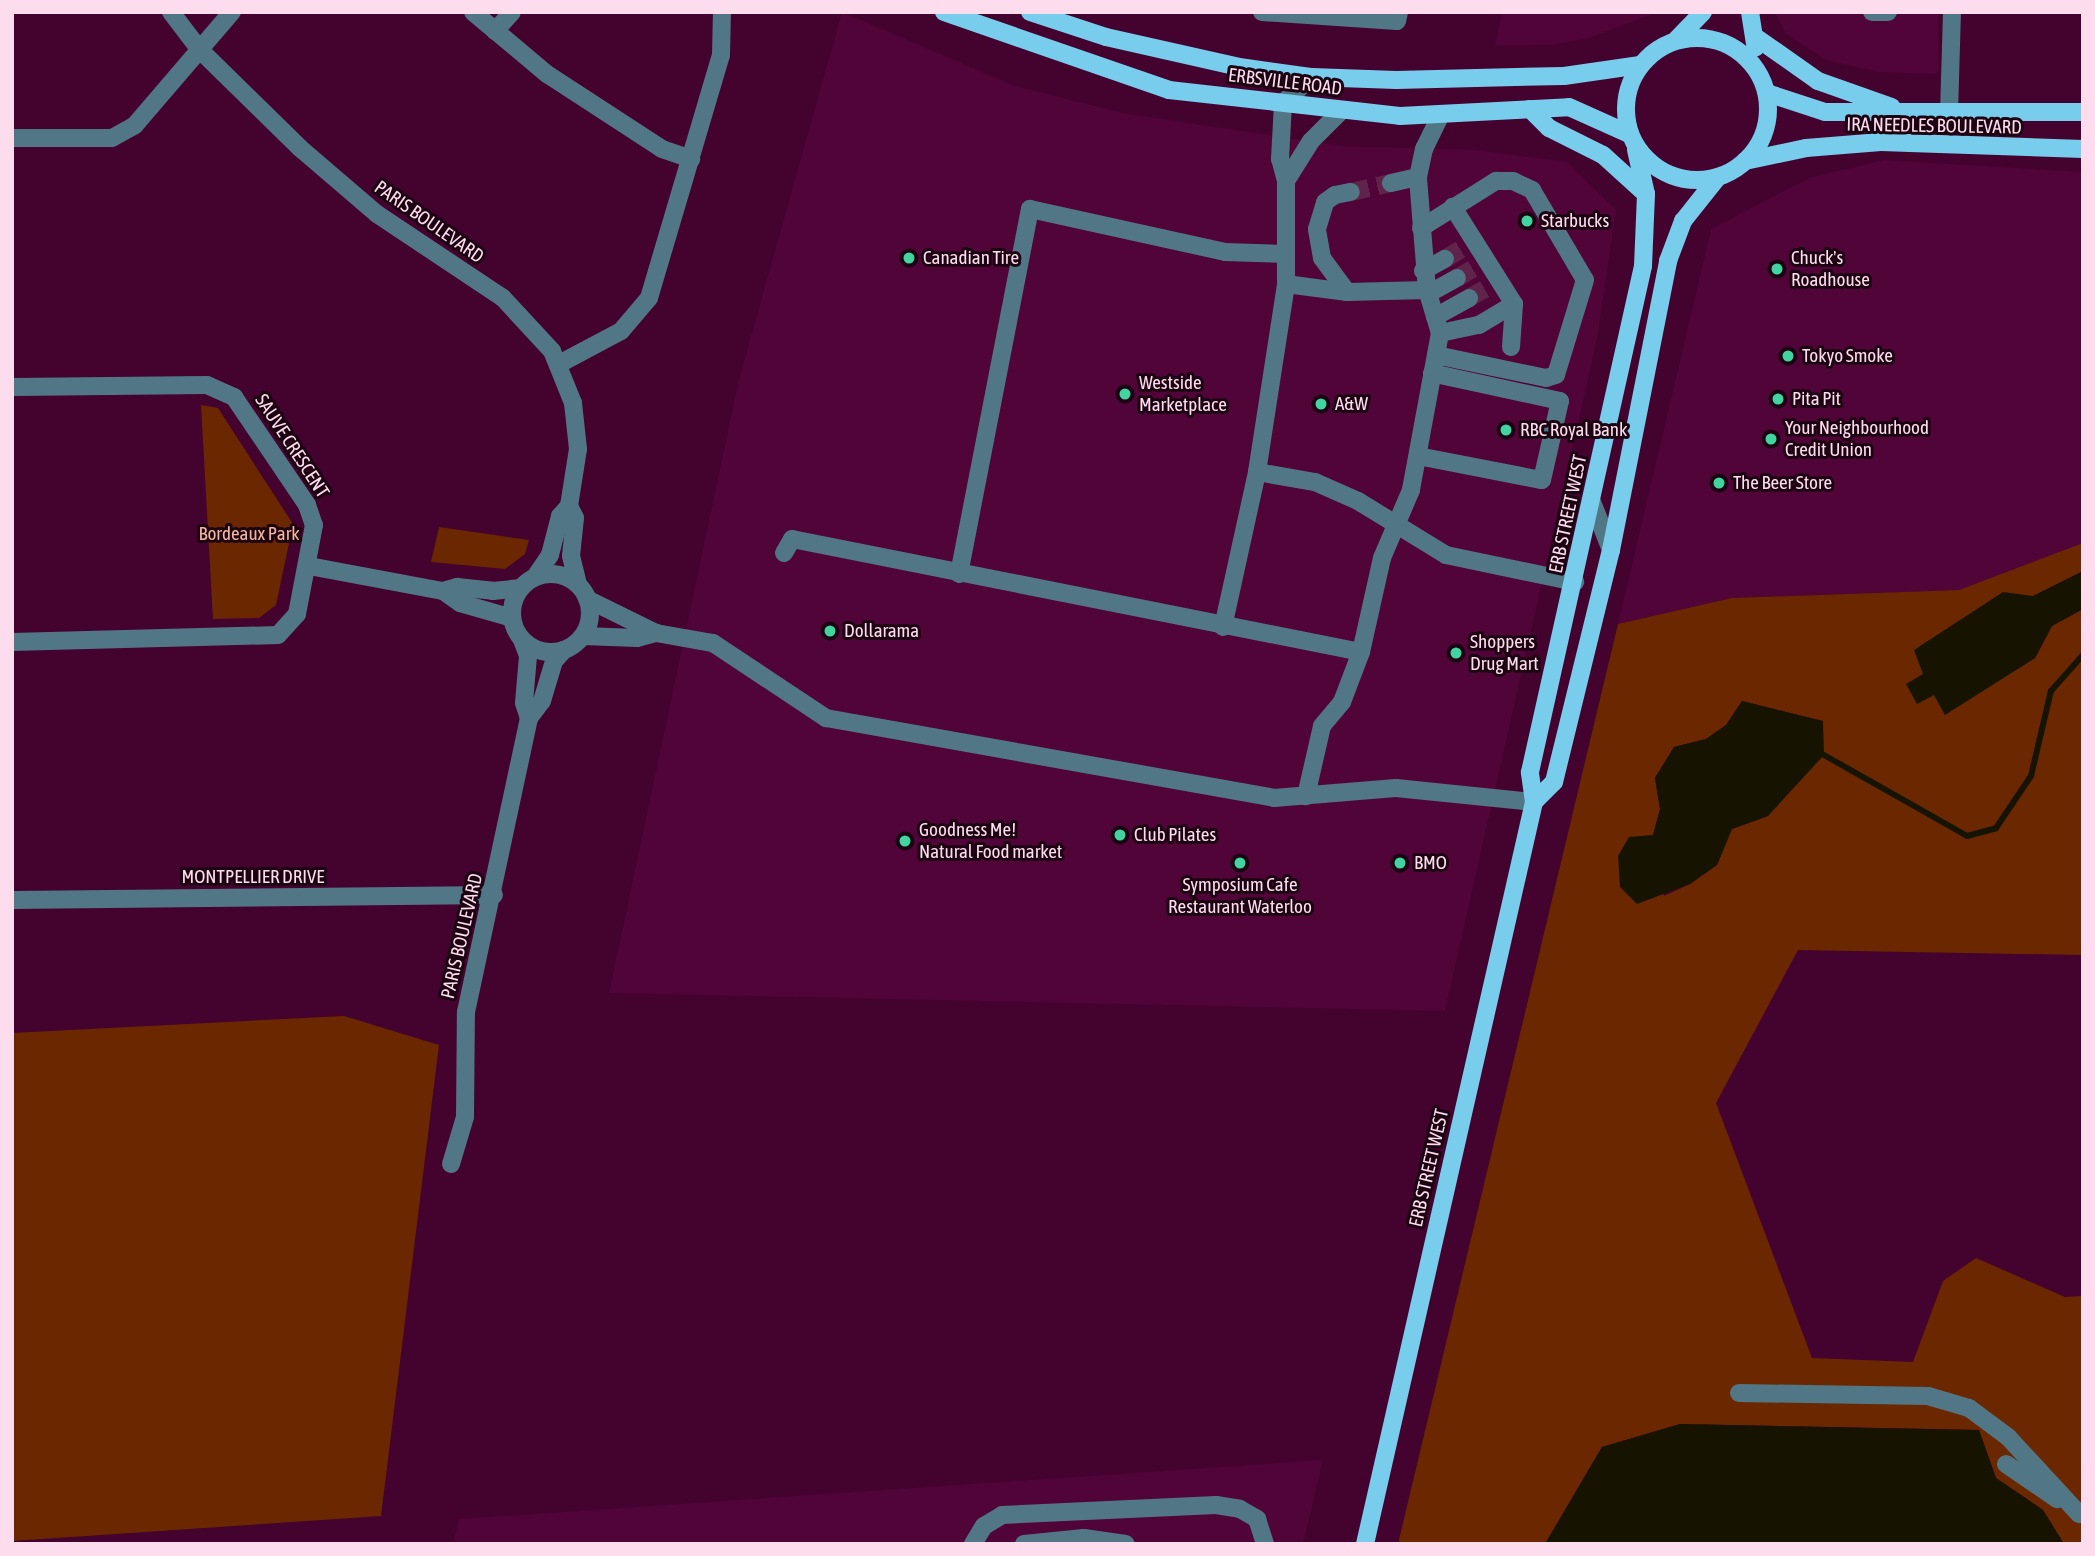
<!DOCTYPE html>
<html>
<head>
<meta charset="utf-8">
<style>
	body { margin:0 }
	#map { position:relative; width:2095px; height:1556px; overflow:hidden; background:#44022f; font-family:"Asap Condensed",sans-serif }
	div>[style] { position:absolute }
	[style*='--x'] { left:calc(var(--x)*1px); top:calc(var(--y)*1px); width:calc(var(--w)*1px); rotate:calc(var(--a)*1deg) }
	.built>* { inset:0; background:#500438 }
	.green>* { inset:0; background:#6b2800 }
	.water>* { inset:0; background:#161400 }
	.stream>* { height:6px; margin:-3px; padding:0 3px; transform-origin:3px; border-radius:3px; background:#161400 }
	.minor-tunnel>* { height:18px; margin-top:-9px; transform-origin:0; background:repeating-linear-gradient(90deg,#60234c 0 18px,transparent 0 27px) }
	.minor>* { height:18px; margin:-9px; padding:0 9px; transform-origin:9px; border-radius:9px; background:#517787 }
	.minor>.ring { margin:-9px; padding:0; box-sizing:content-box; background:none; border:18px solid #517787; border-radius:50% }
	.major>* { height:18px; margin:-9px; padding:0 9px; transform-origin:9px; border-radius:9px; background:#78ccec }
	.major>.ring { margin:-9px; padding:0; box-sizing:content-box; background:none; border:18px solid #78ccec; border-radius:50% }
	.dots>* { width:19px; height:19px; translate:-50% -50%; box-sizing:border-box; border:4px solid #1c0312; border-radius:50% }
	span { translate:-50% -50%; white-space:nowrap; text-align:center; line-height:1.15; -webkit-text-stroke:6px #1c0312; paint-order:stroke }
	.street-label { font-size:19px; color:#fddced }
	.poi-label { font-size:19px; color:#fddced }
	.left { translate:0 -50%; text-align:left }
	.park-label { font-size:19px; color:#f7b79a }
	.frame { position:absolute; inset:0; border:14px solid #fddced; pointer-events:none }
</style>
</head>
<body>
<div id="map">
	<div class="built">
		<i style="clip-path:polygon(842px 12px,1015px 86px,1122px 113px,1342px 146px,1476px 150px,1567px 162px,1616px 210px,1597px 339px,1445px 1011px,609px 993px,739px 379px)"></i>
		<i style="clip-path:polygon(1502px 12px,1657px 12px,1589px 38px,1552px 45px,1495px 46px)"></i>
		<i style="clip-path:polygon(1775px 12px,1938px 12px,1939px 68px,1936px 74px,1878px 72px,1826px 60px,1786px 34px)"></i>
		<i style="clip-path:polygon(1884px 160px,2083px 172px,2083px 543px,1959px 590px,1732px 598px,1618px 624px,1711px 229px,1809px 178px)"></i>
		<i style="clip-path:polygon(1323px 1460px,1303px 1544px,453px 1544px,459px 1519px)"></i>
	</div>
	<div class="green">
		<i style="clip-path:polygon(201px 405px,218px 408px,293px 524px,276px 605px,259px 618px,213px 619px)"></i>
		<i style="clip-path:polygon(439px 527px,529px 540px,525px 554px,505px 569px,431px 562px)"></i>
		<i style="clip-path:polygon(evenodd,2083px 543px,2083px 571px,2033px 596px,1934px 694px,1945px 714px,2035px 658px,2052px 626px,2083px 609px,2083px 955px,1798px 950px,1716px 1103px,1812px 1358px,1913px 1362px,1943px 1281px,1976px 1258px,2065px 1297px,2083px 1296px,2083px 1544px,2064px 1544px,2043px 1510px,1996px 1478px,1979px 1430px,1680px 1424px,1602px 1447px,1545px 1544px,1398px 1544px,1618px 624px,1732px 598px,1959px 590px,2083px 543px,1742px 701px,1823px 721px,1768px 816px,1732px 829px,1717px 865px,1690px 884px,1664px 896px,1653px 835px,1660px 809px,1655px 778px,1674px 747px,1706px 739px,1726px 725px,1742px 701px)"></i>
		<i style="clip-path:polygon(344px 1016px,439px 1045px,381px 1516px,12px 1541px,12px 1033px)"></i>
	</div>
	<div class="water">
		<i style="clip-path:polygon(2083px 571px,2083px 609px,2052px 626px,2035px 658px,1945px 715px,1934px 695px,1917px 704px,1906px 684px,1923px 674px,1914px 650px,2003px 592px,2033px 596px)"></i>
		<i style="clip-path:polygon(1742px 701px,1823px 721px,1824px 755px,1768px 816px,1732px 829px,1717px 865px,1690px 884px,1637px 904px,1620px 887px,1618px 856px,1629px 837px,1653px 835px,1660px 809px,1655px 778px,1674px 747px,1706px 739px,1726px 725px)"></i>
		<i style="clip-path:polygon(1680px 1424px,1979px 1430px,1996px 1478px,2043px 1510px,2064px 1544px,1545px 1544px,1602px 1447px)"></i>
	</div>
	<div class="stream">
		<i style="--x:1824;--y:755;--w:164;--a:29.5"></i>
		<i style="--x:1967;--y:836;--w:30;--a:-15"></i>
		<i style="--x:1996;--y:828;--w:63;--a:-56.1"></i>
		<i style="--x:2031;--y:776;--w:87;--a:-76.8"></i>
		<i style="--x:2051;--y:691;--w:48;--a:-48.4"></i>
	</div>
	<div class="minor-tunnel">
		<i style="--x:1351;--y:192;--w:41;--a:-12.7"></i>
		<i style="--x:1445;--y:259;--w:22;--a:-32"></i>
		<i style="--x:1457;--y:278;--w:22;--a:-30"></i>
		<i style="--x:1469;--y:298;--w:22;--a:-30"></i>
	</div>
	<div class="minor">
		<i style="--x:171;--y:12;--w:48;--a:52.7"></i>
		<i style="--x:200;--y:50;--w:140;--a:44.4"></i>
		<i style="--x:300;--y:148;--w:101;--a:40.6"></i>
		<i style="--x:377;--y:214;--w:151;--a:33.7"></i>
		<i style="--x:503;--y:298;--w:72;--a:47.2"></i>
		<i style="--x:552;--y:351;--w:56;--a:68"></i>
		<i style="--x:573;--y:403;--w:46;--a:83.8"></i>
		<i style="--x:578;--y:449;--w:58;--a:99"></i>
		<i style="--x:569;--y:506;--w:13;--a:132"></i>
		<i style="--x:560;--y:516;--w:40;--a:104.4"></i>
		<i style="--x:550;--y:555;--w:27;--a:124"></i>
		<i style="--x:473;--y:12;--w:97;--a:40"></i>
		<i style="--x:547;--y:74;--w:137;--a:33.1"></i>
		<i style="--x:662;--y:149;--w:31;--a:19"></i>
		<i style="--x:1262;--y:12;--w:135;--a:3.8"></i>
		<i style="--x:1397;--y:21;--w:9;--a:-77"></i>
		<i style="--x:1872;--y:12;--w:16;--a:0"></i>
		<i style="--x:495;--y:31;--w:25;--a:-48"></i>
		<i style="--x:1949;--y:113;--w:101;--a:-88.3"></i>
		<i style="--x:12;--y:138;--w:100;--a:0"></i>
		<i style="--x:112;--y:138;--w:26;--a:-29"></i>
		<i style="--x:135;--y:125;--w:149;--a:-49.4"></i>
		<i style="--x:1286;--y:181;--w:47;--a:-58"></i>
		<i style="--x:1311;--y:141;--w:44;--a:-45"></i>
		<i style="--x:1391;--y:183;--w:28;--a:-13"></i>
		<i style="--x:1421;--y:228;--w:89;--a:-32.1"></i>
		<i style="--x:1496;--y:181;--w:17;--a:0"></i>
		<i style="--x:1513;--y:181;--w:21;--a:25"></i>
		<i style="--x:1532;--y:190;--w:104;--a:59.5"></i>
		<i style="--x:1585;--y:280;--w:99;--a:107"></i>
		<i style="--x:1556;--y:375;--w:10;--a:163"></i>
		<i style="--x:1546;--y:378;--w:112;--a:-168.2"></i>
		<i style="--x:1423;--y:271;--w:25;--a:-29"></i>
		<i style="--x:1286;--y:284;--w:62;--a:7.5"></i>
		<i style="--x:1347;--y:292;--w:80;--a:-1.4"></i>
		<i style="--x:1427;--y:290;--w:45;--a:73.2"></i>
		<i style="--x:1440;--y:333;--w:160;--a:100.5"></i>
		<i style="--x:1411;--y:490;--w:74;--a:113.1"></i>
		<i style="--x:1382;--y:558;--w:96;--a:102.6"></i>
		<i style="--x:1361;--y:652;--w:53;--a:110.8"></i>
		<i style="--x:1342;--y:702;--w:31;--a:130"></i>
		<i style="--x:1322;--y:726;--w:72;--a:102.9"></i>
		<i style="--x:1427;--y:290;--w:113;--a:-94.6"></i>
		<i style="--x:1418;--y:177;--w:29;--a:-78"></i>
		<i style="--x:1424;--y:149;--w:39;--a:-64"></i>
		<i style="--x:1347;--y:292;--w:42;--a:-126.3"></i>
		<i style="--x:1322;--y:258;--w:29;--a:-100"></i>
		<i style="--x:1317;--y:229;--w:28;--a:-73"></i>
		<i style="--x:1325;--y:202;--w:12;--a:-35"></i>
		<i style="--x:1335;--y:195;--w:16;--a:-11"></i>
		<i style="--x:1428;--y:294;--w:33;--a:-29"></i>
		<i style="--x:1435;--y:317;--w:39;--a:-29"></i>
		<i style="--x:1440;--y:333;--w:40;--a:-12"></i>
		<i style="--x:1479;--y:325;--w:41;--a:-31"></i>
		<i style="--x:1514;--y:304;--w:115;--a:-122.2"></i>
		<i style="--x:1511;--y:347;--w:43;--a:-86"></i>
		<i style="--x:559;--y:364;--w:70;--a:-28"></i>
		<i style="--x:621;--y:331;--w:43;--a:-49.7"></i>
		<i style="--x:649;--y:298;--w:253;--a:-73.5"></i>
		<i style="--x:721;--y:55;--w:43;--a:-88.7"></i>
		<i style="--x:12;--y:387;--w:195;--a:-0.6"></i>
		<i style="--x:207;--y:385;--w:30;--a:24"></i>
		<i style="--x:234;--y:397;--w:130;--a:55.9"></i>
		<i style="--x:307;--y:505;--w:21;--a:71"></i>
		<i style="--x:314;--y:525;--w:91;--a:100.8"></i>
		<i style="--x:297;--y:614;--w:28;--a:132"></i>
		<i style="--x:278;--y:635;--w:266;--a:178.5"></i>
		<i style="--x:1418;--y:456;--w:126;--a:11"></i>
		<i style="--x:1542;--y:480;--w:81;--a:-77.2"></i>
		<i style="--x:1560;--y:401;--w:131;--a:-167.7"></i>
		<i style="--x:1257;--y:472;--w:59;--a:9.8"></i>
		<i style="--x:1315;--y:482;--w:47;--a:23.8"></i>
		<i style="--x:1358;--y:501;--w:103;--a:31.5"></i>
		<i style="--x:1446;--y:555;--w:132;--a:11.8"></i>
		<i style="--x:1592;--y:502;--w:52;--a:68.4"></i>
		<i style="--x:569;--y:506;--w:13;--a:63"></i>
		<i style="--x:575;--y:518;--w:38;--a:96"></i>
		<i style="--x:571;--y:556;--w:30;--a:76"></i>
		<i style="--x:784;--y:553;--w:16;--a:-60"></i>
		<i style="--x:792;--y:539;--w:580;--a:11.23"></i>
		<i style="--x:309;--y:566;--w:136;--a:10.6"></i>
		<i style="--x:443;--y:591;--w:21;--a:35"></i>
		<i style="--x:460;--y:603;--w:54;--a:16.1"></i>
		<i class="ring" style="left:512px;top:574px;width:60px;height:60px"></i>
		<i style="--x:959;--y:574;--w:372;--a:-79"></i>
		<i style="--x:1030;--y:209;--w:200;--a:12.4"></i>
		<i style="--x:1225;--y:252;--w:61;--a:1.9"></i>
		<i style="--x:443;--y:591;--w:15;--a:-16"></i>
		<i style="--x:457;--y:587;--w:36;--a:6"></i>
		<i style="--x:493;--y:591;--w:28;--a:-6"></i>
		<i style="--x:587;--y:599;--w:77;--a:26.2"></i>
		<i style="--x:1223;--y:627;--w:159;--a:-77.6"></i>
		<i style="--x:1257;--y:472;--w:190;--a:-81.2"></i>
		<i style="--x:1286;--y:284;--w:103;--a:-90"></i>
		<i style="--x:1286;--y:181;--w:23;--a:-105"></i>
		<i style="--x:1280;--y:159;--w:56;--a:-86.9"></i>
		<i style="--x:1283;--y:103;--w:39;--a:-42"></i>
		<i style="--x:583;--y:636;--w:54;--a:2.1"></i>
		<i style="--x:637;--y:638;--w:20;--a:-15"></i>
		<i style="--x:656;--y:633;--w:58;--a:10"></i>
		<i style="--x:713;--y:643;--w:136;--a:33.6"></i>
		<i style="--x:826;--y:718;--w:455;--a:10.1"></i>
		<i style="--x:1274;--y:798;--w:122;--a:-4.7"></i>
		<i style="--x:1396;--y:788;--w:139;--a:5.8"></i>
		<i style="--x:522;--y:640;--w:17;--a:69"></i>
		<i style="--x:528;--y:656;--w:47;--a:94.9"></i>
		<i style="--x:524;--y:703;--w:16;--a:72"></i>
		<i style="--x:12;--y:900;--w:482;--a:-0.6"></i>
		<i style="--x:451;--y:1164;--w:49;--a:-73.4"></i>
		<i style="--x:465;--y:1117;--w:105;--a:-89.5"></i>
		<i style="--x:466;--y:1012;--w:301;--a:-77.9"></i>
		<i style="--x:529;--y:718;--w:21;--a:-53"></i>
		<i style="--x:542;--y:701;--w:42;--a:-73.3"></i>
		<i style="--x:554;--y:661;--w:15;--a:-48"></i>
		<i style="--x:1739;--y:1393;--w:189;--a:0.9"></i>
		<i style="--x:1928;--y:1396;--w:43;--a:16.3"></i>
		<i style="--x:1969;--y:1408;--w:49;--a:36.6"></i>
		<i style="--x:2008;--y:1437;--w:105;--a:47.3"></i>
		<i style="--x:2006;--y:1464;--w:62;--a:34.5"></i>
		<i style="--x:973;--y:1544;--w:21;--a:-59"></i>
		<i style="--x:984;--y:1526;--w:21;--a:-31"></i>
		<i style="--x:1002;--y:1515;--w:214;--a:-2.7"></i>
		<i style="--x:1216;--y:1505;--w:24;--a:9"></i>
		<i style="--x:1240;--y:1509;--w:20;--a:30"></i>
		<i style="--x:1257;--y:1519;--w:26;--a:72"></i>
		<i style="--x:1024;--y:1544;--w:60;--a:-5.7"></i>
		<i style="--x:1084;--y:1538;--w:42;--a:8.1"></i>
	</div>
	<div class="major">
		<i style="--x:944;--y:12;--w:238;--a:19.1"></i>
		<i style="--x:1169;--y:90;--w:232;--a:6.4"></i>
		<i style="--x:1400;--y:116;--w:169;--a:-3"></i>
		<i style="--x:1569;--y:107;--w:66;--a:24.2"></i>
		<i style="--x:1030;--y:12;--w:80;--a:18.2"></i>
		<i style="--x:1106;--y:37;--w:136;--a:12.7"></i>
		<i style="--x:1239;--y:67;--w:74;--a:7.8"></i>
		<i style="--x:1312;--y:77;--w:84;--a:2"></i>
		<i style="--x:1396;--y:80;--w:168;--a:-1.4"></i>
		<i style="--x:1564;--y:76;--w:77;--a:-8.2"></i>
		<i style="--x:1750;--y:12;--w:36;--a:81"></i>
		<i style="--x:1754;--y:36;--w:78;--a:35.1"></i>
		<i style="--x:1818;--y:81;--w:78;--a:19.4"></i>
		<i class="ring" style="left:1626px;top:38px;width:124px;height:124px"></i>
		<i style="--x:1676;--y:40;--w:39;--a:-46"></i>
		<i style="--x:1767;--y:93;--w:61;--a:18.1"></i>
		<i style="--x:1825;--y:112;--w:258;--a:0"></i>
		<i style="--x:1530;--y:109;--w:27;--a:45"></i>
		<i style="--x:1549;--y:128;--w:60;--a:26.6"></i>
		<i style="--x:1603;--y:155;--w:58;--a:42.2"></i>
		<i style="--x:1745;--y:161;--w:62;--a:-12"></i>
		<i style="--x:1806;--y:148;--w:75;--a:-4.6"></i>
		<i style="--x:1881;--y:142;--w:202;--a:2"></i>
		<i style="--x:1534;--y:802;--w:28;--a:-45"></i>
		<i style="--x:1554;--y:782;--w:239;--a:-76.2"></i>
		<i style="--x:1611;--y:550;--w:295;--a:-78.8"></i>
		<i style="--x:1668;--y:261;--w:43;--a:-69.4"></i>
		<i style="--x:1683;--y:221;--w:56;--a:-51.5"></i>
		<i style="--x:1365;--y:1544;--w:761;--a:-77.17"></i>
		<i style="--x:1534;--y:802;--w:30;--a:-98"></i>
		<i style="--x:1530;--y:772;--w:518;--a:-77.41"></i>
		<i style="--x:1643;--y:266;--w:72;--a:-87.6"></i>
		<i style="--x:1646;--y:194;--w:45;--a:-102.8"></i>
	</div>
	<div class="dots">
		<i style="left:1527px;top:221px;background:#41d4a1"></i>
		<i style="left:909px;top:258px;background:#41d4a1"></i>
		<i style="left:1777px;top:269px;background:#41d4a1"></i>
		<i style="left:1788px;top:356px;background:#41d4a1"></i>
		<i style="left:1125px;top:394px;background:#41d4a1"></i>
		<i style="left:1778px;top:399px;background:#41d4a1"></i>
		<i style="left:1321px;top:404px;background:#41d4a1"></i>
		<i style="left:1506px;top:430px;background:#41d4a1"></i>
		<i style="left:1771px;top:439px;background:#41d4a1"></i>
		<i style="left:1719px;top:483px;background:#41d4a1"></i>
		<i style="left:830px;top:631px;background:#41d4a1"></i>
		<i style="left:1456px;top:653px;background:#41d4a1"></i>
		<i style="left:1120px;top:835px;background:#41d4a1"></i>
		<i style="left:905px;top:841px;background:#41d4a1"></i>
		<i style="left:1240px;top:863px;background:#41d4a1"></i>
		<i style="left:1400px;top:863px;background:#41d4a1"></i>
	</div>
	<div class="street-label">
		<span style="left:1285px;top:82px;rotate:7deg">ERBSVILLE ROAD</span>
		<span style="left:1934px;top:126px;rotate:1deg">IRA NEEDLES BOULEVARD</span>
		<span style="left:429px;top:222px;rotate:35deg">PARIS BOULEVARD</span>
		<span style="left:292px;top:446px;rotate:57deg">SAUVE CRESCENT</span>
		<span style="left:1568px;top:514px;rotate:-78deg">ERB STREET WEST</span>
		<span style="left:253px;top:877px">MONTPELLIER DRIVE</span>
		<span style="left:462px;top:936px;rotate:-77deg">PARIS BOULEVARD</span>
		<span style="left:1429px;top:1168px;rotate:-77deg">ERB STREET WEST</span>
	</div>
	<div class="poi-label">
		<span class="left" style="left:1541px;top:221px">Starbucks</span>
		<span class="left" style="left:923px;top:258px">Canadian Tire</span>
		<span class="left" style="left:1791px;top:269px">Chuck's<br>Roadhouse</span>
		<span class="left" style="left:1802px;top:356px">Tokyo Smoke</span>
		<span class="left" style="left:1139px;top:394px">Westside<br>Marketplace</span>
		<span class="left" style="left:1792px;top:399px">Pita Pit</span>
		<span class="left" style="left:1335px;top:404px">A&amp;W</span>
		<span class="left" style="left:1785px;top:439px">Your Neighbourhood<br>Credit Union</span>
		<span class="left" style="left:1520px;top:430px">RBC Royal Bank</span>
		<span class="left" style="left:1733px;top:483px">The Beer Store</span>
		<span class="left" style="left:844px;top:631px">Dollarama</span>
		<span class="left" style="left:1470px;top:653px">Shoppers<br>Drug Mart</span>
		<span class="left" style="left:919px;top:841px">Goodness Me!<br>Natural Food market</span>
		<span class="left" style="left:1134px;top:835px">Club Pilates</span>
		<span class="left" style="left:1414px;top:863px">BMO</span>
		<span style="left:1240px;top:896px">Symposium Cafe<br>Restaurant Waterloo</span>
	</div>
	<div class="park-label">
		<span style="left:249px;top:534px">Bordeaux Park</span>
	</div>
	<div class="frame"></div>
</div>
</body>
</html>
